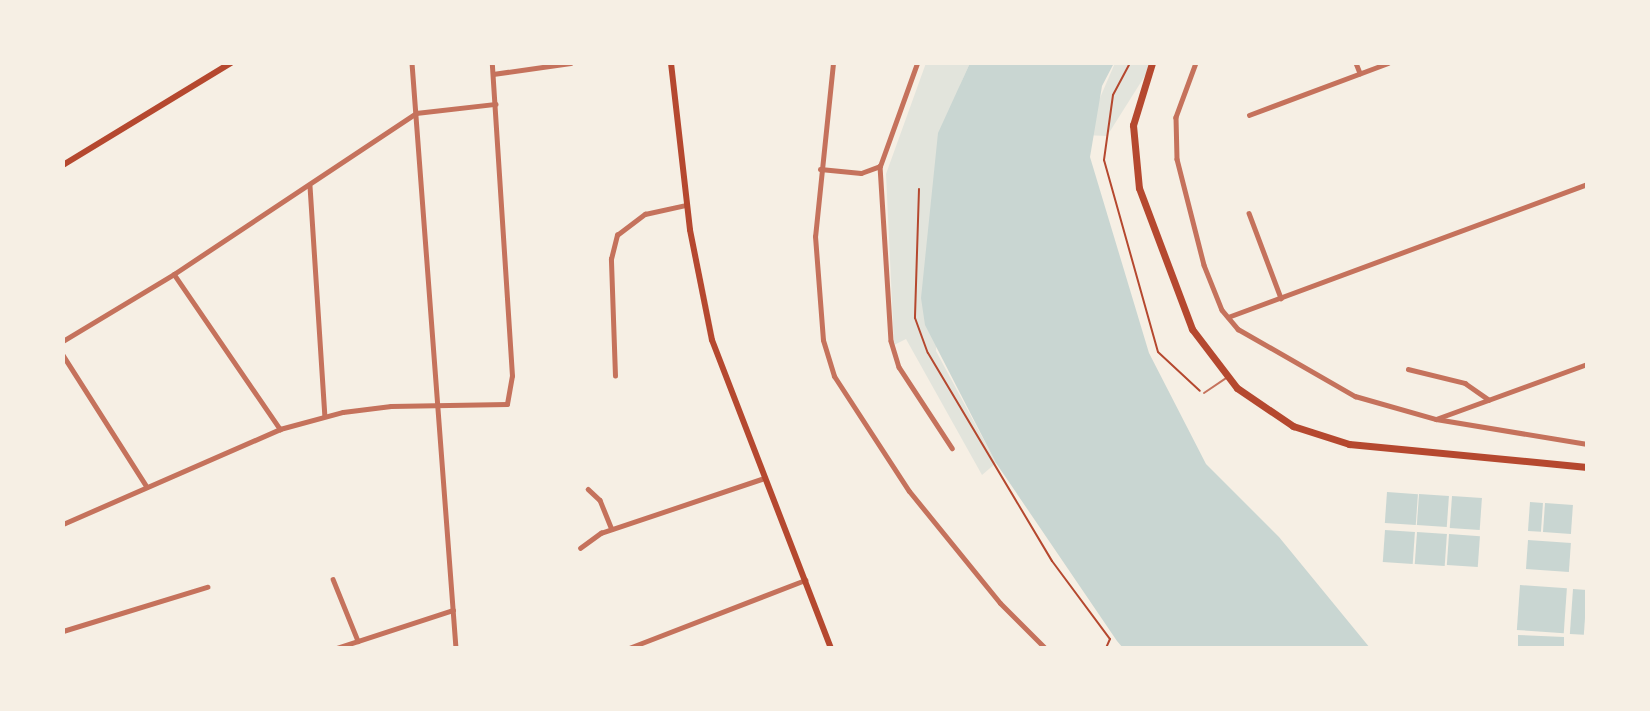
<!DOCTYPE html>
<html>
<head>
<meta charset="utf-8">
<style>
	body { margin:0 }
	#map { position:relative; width:1650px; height:711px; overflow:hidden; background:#f6efe4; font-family:"Titillium Web",sans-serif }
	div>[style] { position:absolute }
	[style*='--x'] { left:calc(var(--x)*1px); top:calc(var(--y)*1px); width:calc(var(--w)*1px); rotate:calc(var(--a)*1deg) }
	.green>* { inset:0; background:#e2e4dc }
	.water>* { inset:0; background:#c9d6d2; transform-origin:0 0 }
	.path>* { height:2px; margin:-1px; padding:0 1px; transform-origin:1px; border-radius:1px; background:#b5482f }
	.service>* { height:2px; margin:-1px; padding:0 1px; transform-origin:1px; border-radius:1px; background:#c5725c }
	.minor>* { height:4.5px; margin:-2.25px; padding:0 2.25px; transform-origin:2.25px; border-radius:2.25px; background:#c5725c }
	.tertiary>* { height:5px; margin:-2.5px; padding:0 2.5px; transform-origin:2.5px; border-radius:2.5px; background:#c5725c }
	.secondary>* { height:6px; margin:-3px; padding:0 3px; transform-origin:3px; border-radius:3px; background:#b5482f }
	.primary>* { height:7px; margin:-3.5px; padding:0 3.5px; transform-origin:3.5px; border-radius:3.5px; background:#b5482f }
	span { translate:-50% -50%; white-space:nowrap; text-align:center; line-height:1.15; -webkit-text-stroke:5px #f6efe4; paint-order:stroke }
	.frame { position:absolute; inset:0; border:65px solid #f6efe4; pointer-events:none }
</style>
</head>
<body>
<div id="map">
	<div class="green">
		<i style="clip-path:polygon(926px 63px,970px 63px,960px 85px,936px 351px,996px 463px,982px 475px,906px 339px,894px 345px,886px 174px)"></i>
		<i style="clip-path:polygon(1115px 63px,1153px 63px,1107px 136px,1084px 135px)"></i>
	</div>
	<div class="water">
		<i style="clip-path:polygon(970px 63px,1114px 63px,1102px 86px,1090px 157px,1149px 353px,1206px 464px,1279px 537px,1370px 648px,1123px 648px,1117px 641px,996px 463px,925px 325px,921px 298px,938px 133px)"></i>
		<i style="left:1387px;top:492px;width:31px;height:31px;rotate:4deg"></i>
		<i style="left:1419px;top:494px;width:30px;height:31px;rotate:4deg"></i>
		<i style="left:1452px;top:496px;width:30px;height:32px;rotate:4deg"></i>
		<i style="left:1530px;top:502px;width:13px;height:29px;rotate:4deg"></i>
		<i style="left:1545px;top:503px;width:28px;height:29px;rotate:4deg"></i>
		<i style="left:1385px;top:530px;width:30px;height:32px;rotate:4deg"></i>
		<i style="left:1417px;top:532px;width:30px;height:32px;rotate:4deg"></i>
		<i style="left:1449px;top:534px;width:31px;height:31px;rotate:4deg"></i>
		<i style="left:1528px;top:540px;width:43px;height:29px;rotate:4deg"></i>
		<i style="left:1520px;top:585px;width:47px;height:45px;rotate:4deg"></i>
		<i style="left:1573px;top:589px;width:14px;height:45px;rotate:4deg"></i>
		<i style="clip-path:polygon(1518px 635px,1564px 637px,1564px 648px,1518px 648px)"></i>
	</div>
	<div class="path">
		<i style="--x:1130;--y:63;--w:36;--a:118"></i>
		<i style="--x:1113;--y:95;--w:66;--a:97.9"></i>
		<i style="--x:1104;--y:160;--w:199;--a:74.3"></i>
		<i style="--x:1158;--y:352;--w:57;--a:42.9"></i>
		<i style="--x:919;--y:189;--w:129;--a:91.8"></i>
		<i style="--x:915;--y:318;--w:37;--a:70"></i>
		<i style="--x:928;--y:353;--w:242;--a:59.2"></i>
		<i style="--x:1052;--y:561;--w:97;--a:53.4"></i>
		<i style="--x:1110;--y:639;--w:10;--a:114"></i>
	</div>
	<div class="service">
		<i style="--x:1204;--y:393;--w:27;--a:-34"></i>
	</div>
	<div class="minor">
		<i style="--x:412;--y:63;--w:587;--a:85.7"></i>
		<i style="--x:1196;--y:63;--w:58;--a:110.3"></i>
		<i style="--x:1176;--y:117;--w:42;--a:88.6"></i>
		<i style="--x:1177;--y:159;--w:109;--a:75.7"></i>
		<i style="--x:1204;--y:265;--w:48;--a:68.2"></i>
		<i style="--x:1222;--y:310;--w:25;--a:50"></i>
		<i style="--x:1238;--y:329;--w:135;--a:29.8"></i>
		<i style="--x:1355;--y:396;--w:84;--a:15.9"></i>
		<i style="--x:1436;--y:419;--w:153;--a:9.4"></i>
		<i style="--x:1356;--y:63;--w:11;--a:68"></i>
		<i style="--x:493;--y:74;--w:78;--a:-8.1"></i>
		<i style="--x:1249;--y:115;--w:148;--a:-20.5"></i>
		<i style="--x:880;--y:166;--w:175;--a:86.4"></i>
		<i style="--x:891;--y:341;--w:27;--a:73"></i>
		<i style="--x:899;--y:367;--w:97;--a:56.8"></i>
		<i style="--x:310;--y:186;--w:230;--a:86.3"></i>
		<i style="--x:1249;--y:213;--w:91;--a:69.4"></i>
		<i style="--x:174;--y:274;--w:188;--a:55.6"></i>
		<i style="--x:1228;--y:317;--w:383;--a:-20.3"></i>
		<i style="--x:63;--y:341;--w:130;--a:-31.1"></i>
		<i style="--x:174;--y:274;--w:291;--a:-33.6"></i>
		<i style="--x:416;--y:113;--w:80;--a:-6.5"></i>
		<i style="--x:63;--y:355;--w:156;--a:57.5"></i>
		<i style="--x:1408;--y:369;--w:59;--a:13.8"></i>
		<i style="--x:1465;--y:383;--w:29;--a:35"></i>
		<i style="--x:615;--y:376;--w:117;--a:-92"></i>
		<i style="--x:611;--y:259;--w:25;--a:-76"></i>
		<i style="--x:617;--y:235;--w:35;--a:-37"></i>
		<i style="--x:645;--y:214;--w:42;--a:-12.4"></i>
		<i style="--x:1436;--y:419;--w:161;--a:-20"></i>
		<i style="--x:588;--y:489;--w:16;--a:43"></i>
		<i style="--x:600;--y:500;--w:31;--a:68"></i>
		<i style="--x:63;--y:524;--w:237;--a:-23.6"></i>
		<i style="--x:280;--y:429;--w:65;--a:-15.1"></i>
		<i style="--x:343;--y:412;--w:48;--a:-7.1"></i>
		<i style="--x:391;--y:406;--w:116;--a:-1"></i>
		<i style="--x:507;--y:404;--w:28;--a:-80"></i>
		<i style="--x:512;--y:376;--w:314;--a:-93.7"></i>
		<i style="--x:580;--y:548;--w:26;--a:-36"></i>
		<i style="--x:601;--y:533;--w:172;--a:-18.6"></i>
		<i style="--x:333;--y:579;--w:67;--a:68"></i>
		<i style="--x:63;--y:631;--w:151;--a:-17"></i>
		<i style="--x:337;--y:648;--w:122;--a:-18.1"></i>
		<i style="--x:629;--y:648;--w:189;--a:-21.1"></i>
	</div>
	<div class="tertiary">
		<i style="--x:833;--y:63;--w:174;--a:95.9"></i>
		<i style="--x:815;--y:236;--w:104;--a:85.6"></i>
		<i style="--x:823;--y:340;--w:38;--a:73"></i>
		<i style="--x:834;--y:376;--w:137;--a:56.9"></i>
		<i style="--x:909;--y:491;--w:144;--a:50.9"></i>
		<i style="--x:1000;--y:603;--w:64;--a:45"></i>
		<i style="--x:820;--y:169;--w:41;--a:5.6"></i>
		<i style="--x:861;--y:173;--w:20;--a:-20"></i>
		<i style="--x:880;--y:166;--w:109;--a:-70.2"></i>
	</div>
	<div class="secondary">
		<i style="--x:671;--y:63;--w:168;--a:83.5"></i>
		<i style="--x:690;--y:230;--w:112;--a:78.7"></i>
		<i style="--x:712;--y:340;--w:330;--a:68.9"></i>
		<i style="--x:63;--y:165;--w:197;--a:-31.3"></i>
	</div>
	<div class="primary">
		<i style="--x:1152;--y:63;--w:65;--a:107"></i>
		<i style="--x:1133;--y:125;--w:63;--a:84.6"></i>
		<i style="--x:1139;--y:188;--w:151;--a:69.4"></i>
		<i style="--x:1192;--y:329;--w:74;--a:52.7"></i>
		<i style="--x:1237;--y:388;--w:68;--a:34.2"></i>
		<i style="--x:1293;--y:426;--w:59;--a:17.8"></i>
		<i style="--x:1349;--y:444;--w:239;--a:5.5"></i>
	</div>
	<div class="frame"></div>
</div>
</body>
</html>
